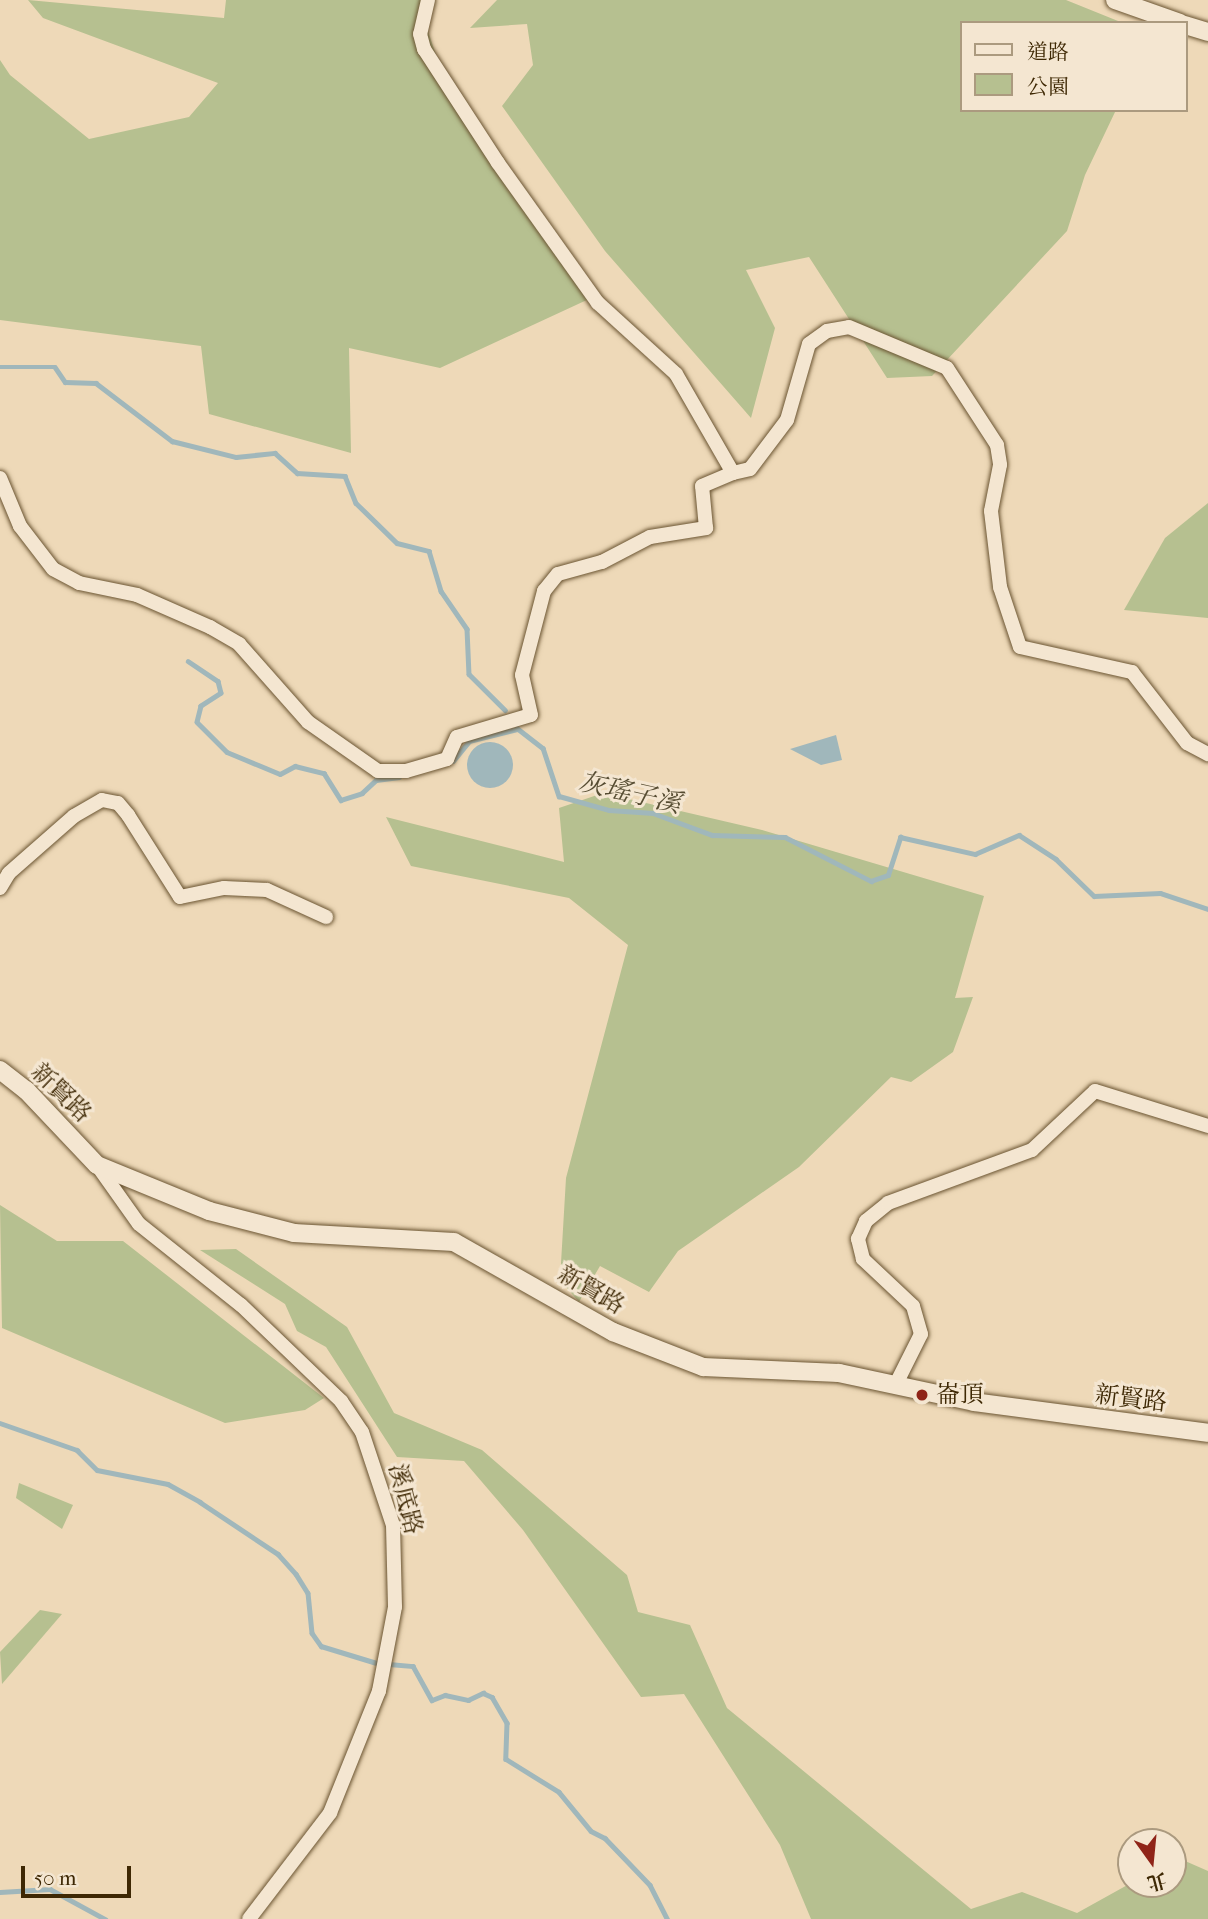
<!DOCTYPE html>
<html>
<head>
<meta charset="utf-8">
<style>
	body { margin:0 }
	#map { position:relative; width:1208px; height:1919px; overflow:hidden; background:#eed9b8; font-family:"IM FELL French Canon","Noto Serif TC",serif }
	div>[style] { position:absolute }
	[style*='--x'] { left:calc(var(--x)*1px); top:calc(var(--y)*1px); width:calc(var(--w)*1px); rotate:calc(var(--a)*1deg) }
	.green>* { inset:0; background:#b6c090 }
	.water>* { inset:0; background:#a0b7bb }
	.round { border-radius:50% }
	.stream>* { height:4.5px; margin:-2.25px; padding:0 2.25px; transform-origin:2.25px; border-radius:2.25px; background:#a0b7bb }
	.roads { filter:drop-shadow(0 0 2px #6a5431) drop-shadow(0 0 2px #6a5431) }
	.minor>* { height:14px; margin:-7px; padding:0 7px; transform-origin:7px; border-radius:7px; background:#f4e6d1 }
	.tertiary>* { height:18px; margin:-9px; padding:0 9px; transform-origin:9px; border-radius:9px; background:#f4e6d1 }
	.dots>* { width:19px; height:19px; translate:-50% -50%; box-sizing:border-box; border:4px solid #f4e6d1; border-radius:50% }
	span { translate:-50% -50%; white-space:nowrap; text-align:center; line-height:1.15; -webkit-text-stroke:6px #f4e6d1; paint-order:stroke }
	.street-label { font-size:24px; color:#3e2804 }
	.poi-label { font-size:24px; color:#3e2804 }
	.left { translate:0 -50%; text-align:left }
	.water-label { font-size:26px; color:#564c32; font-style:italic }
	.legend { position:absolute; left:960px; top:21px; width:228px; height:91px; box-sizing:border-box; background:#f4e6d1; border:2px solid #ab9a7f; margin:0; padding:9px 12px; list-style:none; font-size:21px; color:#3e2804 }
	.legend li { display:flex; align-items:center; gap:14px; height:35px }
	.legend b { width:35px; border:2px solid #ab9a7f }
	.north { position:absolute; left:1117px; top:1828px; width:70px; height:70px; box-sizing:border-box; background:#f4e6d1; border:2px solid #ab9a7f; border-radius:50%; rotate:165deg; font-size:19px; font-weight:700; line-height:28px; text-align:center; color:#3e2804 }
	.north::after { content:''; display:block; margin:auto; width:24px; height:32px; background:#8f2418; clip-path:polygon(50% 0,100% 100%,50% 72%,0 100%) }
	.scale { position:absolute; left:21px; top:1866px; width:110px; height:32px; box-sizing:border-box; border:4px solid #3e2804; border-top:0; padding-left:9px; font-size:21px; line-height:24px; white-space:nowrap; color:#3e2804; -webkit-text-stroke:5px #f4e6d1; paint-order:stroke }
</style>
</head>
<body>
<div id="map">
	<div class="green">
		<i style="clip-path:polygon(28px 0,224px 18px,226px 0,434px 0,420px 7px,441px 70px,589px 299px,440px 368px,349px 348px,351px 453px,209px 414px,201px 346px,0 320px,0 60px,10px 75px,89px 139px,189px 117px,218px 83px,43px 18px)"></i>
		<i style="clip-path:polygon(497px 0,1066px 0,1123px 23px,961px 23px,961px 110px,1116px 110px,1085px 175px,1067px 231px,932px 376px,887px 378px,809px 257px,746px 270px,775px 328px,751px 418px,605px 251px,502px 106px,533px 65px,527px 24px,470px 28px)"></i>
		<i style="clip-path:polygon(1208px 503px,1208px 618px,1124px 610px,1165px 538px)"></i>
		<i style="clip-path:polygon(603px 793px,762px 830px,984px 896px,955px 998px,973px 997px,953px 1052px,911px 1082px,891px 1077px,799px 1167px,678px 1251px,649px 1292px,600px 1266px,579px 1302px,560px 1280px,566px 1178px,628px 945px,569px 898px,411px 866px,386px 817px,564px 862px,559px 808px)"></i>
		<i style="clip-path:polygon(0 1205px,57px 1241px,123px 1241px,324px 1398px,305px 1410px,225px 1423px,2px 1328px)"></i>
		<i style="clip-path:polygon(236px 1249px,347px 1327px,394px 1413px,482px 1450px,627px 1575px,638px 1612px,690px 1625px,727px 1708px,971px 1909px,1022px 1892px,1077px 1913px,1131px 1883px,1173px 1884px,1176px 1857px,1208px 1871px,1208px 1919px,811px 1919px,780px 1845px,684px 1694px,641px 1697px,523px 1530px,464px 1461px,397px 1457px,326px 1347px,297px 1331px,285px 1304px,200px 1250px)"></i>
		<i style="clip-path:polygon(19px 1483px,73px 1505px,62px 1529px,16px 1498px)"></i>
		<i style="clip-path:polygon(40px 1610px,62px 1614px,2px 1684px,0 1652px)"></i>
	</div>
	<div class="water">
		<i style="clip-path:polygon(836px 735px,842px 760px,821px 765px,790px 749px)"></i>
		<i class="round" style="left:467px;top:742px;width:46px;height:46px"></i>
	</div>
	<div class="stream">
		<i style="--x:0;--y:367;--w:55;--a:0"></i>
		<i style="--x:55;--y:367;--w:18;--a:56"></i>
		<i style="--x:65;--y:382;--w:31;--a:2"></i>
		<i style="--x:96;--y:383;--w:96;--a:37.3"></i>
		<i style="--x:172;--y:441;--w:66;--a:14"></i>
		<i style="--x:236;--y:457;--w:39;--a:-6"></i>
		<i style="--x:275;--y:453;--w:30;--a:42"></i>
		<i style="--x:297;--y:473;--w:48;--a:3.6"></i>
		<i style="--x:345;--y:476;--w:29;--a:68"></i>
		<i style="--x:356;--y:503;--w:57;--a:44.3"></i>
		<i style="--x:397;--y:543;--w:33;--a:14"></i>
		<i style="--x:429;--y:551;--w:42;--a:73.3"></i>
		<i style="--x:441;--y:591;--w:46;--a:55.6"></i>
		<i style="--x:467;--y:629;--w:45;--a:87.5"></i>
		<i style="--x:469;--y:674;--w:51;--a:45"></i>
		<i style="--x:188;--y:661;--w:36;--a:34"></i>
		<i style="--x:218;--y:681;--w:12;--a:76"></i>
		<i style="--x:221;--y:693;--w:24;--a:147"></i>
		<i style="--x:201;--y:706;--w:16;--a:104"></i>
		<i style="--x:197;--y:722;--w:42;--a:45"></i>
		<i style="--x:227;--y:752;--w:57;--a:22.5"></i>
		<i style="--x:280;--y:774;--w:17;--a:-28"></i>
		<i style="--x:295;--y:766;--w:30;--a:14"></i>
		<i style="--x:324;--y:773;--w:32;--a:58"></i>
		<i style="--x:341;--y:800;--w:22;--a:-18"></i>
		<i style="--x:362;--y:793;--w:19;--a:-43"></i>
		<i style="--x:376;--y:780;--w:23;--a:-7"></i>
		<i style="--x:517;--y:728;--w:33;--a:38"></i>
		<i style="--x:543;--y:748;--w:51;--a:71.6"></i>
		<i style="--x:559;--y:796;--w:52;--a:15.6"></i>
		<i style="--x:609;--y:810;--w:44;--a:3.9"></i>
		<i style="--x:653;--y:813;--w:63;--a:20.4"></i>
		<i style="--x:712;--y:835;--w:73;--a:1.6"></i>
		<i style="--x:785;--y:837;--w:97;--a:27.1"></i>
		<i style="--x:871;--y:881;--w:18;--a:-19"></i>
		<i style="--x:888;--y:875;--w:40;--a:-72"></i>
		<i style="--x:900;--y:837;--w:77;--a:12.8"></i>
		<i style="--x:975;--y:854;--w:48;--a:-23.4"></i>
		<i style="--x:1019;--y:835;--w:44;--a:33"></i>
		<i style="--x:1056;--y:859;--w:53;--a:44.2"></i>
		<i style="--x:1094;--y:896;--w:66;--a:-2.6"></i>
		<i style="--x:1160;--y:893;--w:51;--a:18.4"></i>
		<i style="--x:453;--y:761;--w:26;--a:-51"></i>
		<i style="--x:469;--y:741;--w:49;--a:-14"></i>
		<i style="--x:0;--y:1423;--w:82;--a:19.3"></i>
		<i style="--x:77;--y:1450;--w:28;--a:45"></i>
		<i style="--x:97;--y:1470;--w:72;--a:11.2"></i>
		<i style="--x:168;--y:1484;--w:37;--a:29"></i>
		<i style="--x:200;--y:1502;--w:94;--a:33.7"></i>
		<i style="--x:278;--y:1554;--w:27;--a:48"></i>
		<i style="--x:296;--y:1574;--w:22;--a:58"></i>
		<i style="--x:308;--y:1593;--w:40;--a:84.3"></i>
		<i style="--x:312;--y:1633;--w:16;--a:55"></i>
		<i style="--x:321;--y:1646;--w:62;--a:17"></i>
		<i style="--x:389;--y:1664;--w:24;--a:5"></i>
		<i style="--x:413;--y:1666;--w:39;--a:61"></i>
		<i style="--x:432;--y:1700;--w:14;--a:-21"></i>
		<i style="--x:445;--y:1695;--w:24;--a:12"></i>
		<i style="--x:468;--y:1700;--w:17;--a:-25"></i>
		<i style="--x:483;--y:1693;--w:10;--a:24"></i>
		<i style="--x:492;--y:1697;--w:30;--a:60"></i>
		<i style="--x:507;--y:1723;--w:36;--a:92"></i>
		<i style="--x:506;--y:1759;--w:62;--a:31.9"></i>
		<i style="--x:559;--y:1792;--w:50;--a:50.6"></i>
		<i style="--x:591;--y:1831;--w:16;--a:27"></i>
		<i style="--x:605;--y:1838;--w:65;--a:46.2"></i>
		<i style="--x:650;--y:1885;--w:38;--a:63"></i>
		<i style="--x:0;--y:1892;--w:50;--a:-3.4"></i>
		<i style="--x:50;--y:1889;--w:63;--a:28.6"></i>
	</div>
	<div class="roads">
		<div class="minor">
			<i style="--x:428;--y:0;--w:35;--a:103"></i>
			<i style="--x:420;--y:34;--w:16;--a:75"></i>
			<i style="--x:424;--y:49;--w:136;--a:57"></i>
			<i style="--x:498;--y:163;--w:172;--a:54.5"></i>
			<i style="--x:598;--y:303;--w:105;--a:42.3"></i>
			<i style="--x:676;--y:374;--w:114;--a:60.1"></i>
			<i style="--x:733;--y:473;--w:17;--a:-13"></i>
			<i style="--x:750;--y:469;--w:61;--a:-52.9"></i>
			<i style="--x:787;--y:420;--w:79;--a:-73.9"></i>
			<i style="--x:809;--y:344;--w:22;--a:-36"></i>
			<i style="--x:827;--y:331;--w:22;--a:-10"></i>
			<i style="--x:849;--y:327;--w:106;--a:22.7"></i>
			<i style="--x:947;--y:368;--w:92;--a:57"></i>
			<i style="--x:997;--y:445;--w:20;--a:81"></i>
			<i style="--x:1000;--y:465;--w:47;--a:101.1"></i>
			<i style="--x:991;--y:511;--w:77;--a:83.2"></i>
			<i style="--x:1000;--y:587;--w:63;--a:71.6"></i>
			<i style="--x:1020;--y:647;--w:115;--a:12.6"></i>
			<i style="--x:1132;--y:672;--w:90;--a:52.2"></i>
			<i style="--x:1187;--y:743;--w:24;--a:28"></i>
			<i style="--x:0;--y:478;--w:52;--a:67.4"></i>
			<i style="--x:20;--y:526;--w:54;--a:52.5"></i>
			<i style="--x:53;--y:569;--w:30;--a:28"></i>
			<i style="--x:79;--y:583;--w:59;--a:11.7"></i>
			<i style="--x:137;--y:595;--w:80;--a:23.7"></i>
			<i style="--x:210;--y:627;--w:34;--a:30"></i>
			<i style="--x:239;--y:644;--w:104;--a:48.5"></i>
			<i style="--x:308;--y:722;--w:85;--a:35"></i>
			<i style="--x:378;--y:771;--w:28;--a:0"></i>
			<i style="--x:406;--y:771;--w:43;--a:-16.3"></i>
			<i style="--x:447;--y:759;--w:24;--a:-66"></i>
			<i style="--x:457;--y:737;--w:77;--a:-16.6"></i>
			<i style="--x:531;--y:715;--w:41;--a:-102.7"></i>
			<i style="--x:522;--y:675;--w:87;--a:-75.3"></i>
			<i style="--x:544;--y:591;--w:22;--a:-51"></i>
			<i style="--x:558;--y:574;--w:46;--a:-15.3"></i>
			<i style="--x:602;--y:562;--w:54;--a:-27.5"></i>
			<i style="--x:650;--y:537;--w:57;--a:-9.1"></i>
			<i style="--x:706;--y:528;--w:42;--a:-95.4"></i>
			<i style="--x:702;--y:486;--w:34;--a:-23"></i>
			<i style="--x:0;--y:888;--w:17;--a:-59"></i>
			<i style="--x:9;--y:873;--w:86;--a:-41.2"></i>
			<i style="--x:74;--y:816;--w:32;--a:-30"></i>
			<i style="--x:102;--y:800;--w:16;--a:11"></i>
			<i style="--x:118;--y:803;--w:16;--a:50"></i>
			<i style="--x:128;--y:815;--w:97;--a:57.6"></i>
			<i style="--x:180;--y:897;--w:45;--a:-11.6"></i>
			<i style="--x:224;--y:888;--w:43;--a:2.7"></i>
			<i style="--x:267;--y:890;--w:65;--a:24.6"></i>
			<i style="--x:97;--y:1165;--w:72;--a:54.6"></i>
			<i style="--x:139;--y:1224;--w:130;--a:38.5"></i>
			<i style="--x:241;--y:1305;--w:139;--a:43.8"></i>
			<i style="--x:341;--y:1401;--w:37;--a:56"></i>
			<i style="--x:362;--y:1432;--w:98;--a:71.6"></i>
			<i style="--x:393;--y:1525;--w:82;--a:88.6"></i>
			<i style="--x:395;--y:1607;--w:86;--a:100.8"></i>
			<i style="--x:379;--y:1691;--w:131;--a:111.9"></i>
			<i style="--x:330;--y:1813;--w:133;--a:127.4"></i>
			<i style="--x:895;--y:1386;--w:58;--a:-63.4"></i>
			<i style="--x:921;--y:1334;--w:29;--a:-106"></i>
			<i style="--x:913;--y:1306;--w:69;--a:-136.8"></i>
			<i style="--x:863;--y:1259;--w:21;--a:-104"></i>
			<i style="--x:858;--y:1239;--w:20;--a:-66"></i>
			<i style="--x:866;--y:1221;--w:28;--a:-39"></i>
			<i style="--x:888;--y:1203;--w:153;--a:-20.2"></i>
			<i style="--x:1032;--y:1150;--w:86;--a:-43.1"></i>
			<i style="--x:1095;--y:1091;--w:118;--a:17.2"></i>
		</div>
		<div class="tertiary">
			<i style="--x:1115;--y:0;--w:69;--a:19.5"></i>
			<i style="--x:1185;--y:25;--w:24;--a:17"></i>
			<i style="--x:0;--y:1070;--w:33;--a:38"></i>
			<i style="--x:26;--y:1090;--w:103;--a:46.6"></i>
			<i style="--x:97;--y:1165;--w:121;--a:22.3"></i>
			<i style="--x:209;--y:1211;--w:88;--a:14.5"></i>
			<i style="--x:294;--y:1233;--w:160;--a:3.2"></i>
			<i style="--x:454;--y:1242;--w:183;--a:29.5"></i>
			<i style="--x:613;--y:1332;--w:97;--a:21.3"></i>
			<i style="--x:703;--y:1367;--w:136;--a:2.5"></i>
			<i style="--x:839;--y:1373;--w:138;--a:12.1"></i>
			<i style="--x:974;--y:1402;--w:236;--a:7.5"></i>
		</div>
	</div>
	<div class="dots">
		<i style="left:922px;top:1395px;background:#8f2418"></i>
	</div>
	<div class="street-label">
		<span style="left:61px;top:1093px;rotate:44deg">新賢路</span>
		<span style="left:591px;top:1290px;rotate:30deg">新賢路</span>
		<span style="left:1131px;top:1399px;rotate:7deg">新賢路</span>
		<span style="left:405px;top:1499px;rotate:76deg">溪底路</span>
	</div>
	<div class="poi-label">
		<span class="left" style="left:936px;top:1395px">崙頂</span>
	</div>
	<div class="water-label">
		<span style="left:630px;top:793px;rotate:13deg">灰瑤子溪</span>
	</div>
	<ul class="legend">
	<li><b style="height:9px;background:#f4e6d1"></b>道路</li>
	<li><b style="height:19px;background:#b6c090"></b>公園</li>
	</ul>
	<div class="north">北</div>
	<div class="scale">50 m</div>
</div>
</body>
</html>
